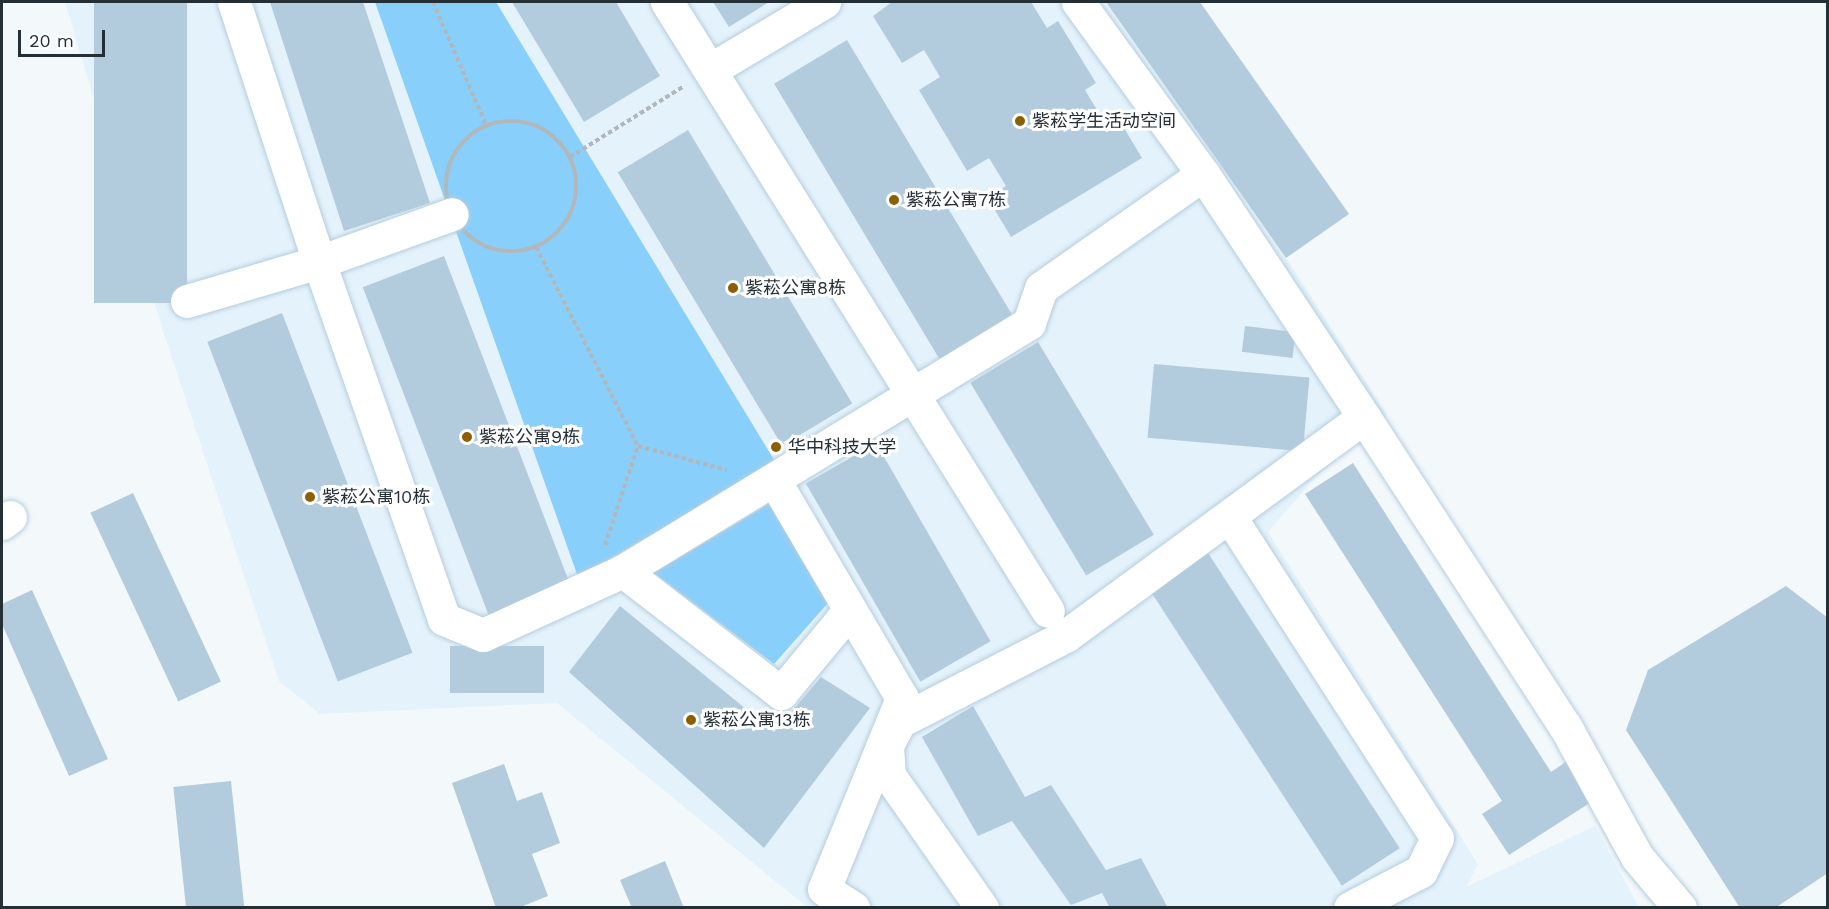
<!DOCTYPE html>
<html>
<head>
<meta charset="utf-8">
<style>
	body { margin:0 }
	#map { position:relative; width:1829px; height:909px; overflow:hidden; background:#f3f8fb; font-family:"Work Sans","Noto Sans SC",sans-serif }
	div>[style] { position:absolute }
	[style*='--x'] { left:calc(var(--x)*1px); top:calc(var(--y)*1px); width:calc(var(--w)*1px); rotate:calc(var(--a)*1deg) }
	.built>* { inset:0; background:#e4f2fb }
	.green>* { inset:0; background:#89cffb }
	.building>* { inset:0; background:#b2ccdd; transform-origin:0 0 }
	.path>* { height:4px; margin-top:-2px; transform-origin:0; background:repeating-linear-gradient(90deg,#b1b8bc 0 4.5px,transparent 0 7.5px) }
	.path>.ring { margin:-2px; padding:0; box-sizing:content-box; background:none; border:4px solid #b1b8bc; border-radius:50% }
	.roads { filter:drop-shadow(0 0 2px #b3cdde) drop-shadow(0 0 2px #b3cdde) }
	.minor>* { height:33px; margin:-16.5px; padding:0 16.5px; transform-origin:16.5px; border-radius:16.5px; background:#fff }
	.dots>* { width:16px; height:16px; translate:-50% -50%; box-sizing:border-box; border:3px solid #fff; border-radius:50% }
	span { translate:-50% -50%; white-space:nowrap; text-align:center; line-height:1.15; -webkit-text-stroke:6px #fff; paint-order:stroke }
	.poi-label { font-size:18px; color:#252f36 }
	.left { translate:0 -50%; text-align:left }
	.frame { position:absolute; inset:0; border:3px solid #252f36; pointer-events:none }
	.scale { position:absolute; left:18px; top:30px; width:87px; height:27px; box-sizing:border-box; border:3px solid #252f36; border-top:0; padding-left:8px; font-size:18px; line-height:21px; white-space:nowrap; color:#252f36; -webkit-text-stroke:4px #fff; paint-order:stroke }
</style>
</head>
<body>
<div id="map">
	<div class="built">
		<i style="clip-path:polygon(65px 2px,1106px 2px,1286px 258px,1387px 415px,1313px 480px,1268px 532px,1478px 864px,1466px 887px,1595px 826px,1639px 907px,807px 907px,557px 703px,320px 714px,279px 681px,163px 331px)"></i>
	</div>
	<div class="green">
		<i style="clip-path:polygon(375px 2px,496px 2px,776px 463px,578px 577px)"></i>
		<i style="clip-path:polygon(772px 502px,828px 603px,774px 664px,654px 573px)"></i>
	</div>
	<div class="building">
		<i style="left:94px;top:2px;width:93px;height:301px"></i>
		<i style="clip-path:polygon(270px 2px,363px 2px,430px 203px,344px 231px)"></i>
		<i style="clip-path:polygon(512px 2px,616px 2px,660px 76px,584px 122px)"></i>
		<i style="clip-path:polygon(713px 2px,769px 2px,729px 27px)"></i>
		<i style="clip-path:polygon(892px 2px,1031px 2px,1047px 28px,1058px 21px,1096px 83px,1085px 90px,1106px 125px,1118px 118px,1142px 158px,1011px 237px,987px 197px,1006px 186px,989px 158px,967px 171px,919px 90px,940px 77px,924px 50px,902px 63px,873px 16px)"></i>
		<i style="clip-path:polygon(1106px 2px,1200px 2px,1349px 214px,1286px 258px)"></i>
		<i style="left:847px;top:40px;width:323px;height:85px;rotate:59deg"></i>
		<i style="left:688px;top:130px;width:319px;height:82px;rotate:59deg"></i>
		<i style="left:444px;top:256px;width:354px;height:87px;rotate:69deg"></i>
		<i style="left:282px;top:313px;width:364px;height:80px;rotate:69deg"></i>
		<i style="left:1245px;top:326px;width:51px;height:26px;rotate:7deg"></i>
		<i style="left:1038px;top:342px;width:225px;height:79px;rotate:59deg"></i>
		<i style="left:1154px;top:364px;width:156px;height:74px;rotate:5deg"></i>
		<i style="left:876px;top:443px;width:229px;height:81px;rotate:60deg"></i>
		<i style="clip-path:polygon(1353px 463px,1551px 772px,1573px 757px,1599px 797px,1509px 855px,1482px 814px,1502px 801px,1305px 494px)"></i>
		<i style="left:133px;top:493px;width:208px;height:47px;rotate:65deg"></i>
		<i style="left:1208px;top:553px;width:352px;height:69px;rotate:57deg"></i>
		<i style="clip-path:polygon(1786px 586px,1828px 618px,1828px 873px,1775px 908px,1740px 908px,1626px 730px,1648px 670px)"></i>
		<i style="clip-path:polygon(32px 590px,108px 759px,69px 776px,2px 624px,2px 604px)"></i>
		<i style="clip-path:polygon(620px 606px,774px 732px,821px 677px,870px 708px,764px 848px,569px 672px)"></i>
		<i style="left:450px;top:646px;width:94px;height:47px"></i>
		<i style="clip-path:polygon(973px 706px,1025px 797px,1051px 785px,1106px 870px,1141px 858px,1168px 908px,1110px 908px,1102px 893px,1071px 905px,1012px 821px,978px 836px,922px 737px)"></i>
		<i style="clip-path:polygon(504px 764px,517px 801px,542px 792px,560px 843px,532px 854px,548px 896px,518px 908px,496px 908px,452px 783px)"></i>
		<i style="left:231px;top:781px;width:128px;height:58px;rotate:84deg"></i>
		<i style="clip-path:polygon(665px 861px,684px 908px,632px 908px,620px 880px)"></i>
	</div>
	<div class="path">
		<i style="--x:433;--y:2;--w:134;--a:66.7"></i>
		<i class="ring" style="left:446px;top:121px;width:126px;height:126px"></i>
		<i style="--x:570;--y:157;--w:134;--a:-31.9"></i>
		<i style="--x:536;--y:247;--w:224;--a:62.9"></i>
		<i style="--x:605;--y:545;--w:104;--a:-71.6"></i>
		<i style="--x:638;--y:446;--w:92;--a:15.1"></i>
	</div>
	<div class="roads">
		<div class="minor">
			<i style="--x:234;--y:2;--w:274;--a:71.9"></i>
			<i style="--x:319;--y:262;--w:378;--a:70.7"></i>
			<i style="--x:444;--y:619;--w:42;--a:22.3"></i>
			<i style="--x:483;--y:635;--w:154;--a:-24.6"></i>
			<i style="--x:623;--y:571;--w:476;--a:-31.4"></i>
			<i style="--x:1029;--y:323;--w:37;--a:-71"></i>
			<i style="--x:1041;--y:288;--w:198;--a:-35.1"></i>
			<i style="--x:667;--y:2;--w:718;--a:57.97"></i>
			<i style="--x:710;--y:70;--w:133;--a:-30.8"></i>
			<i style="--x:187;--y:301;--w:138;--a:-16.5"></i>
			<i style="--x:319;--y:262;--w:141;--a:-19.8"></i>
			<i style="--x:1364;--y:417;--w:369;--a:57"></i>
			<i style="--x:1565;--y:726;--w:149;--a:61.2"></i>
			<i style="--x:1637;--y:857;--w:67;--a:49.9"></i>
			<i style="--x:774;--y:480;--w:253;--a:59.6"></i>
			<i style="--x:902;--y:698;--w:206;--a:112.2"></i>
			<i style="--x:824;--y:889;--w:35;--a:33"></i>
			<i style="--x:1230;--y:517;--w:382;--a:57.2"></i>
			<i style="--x:1437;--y:838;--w:37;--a:116"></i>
			<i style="--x:1421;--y:871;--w:80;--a:152.5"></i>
			<i style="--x:2;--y:523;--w:10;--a:-37"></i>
			<i style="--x:623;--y:571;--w:200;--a:37.7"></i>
			<i style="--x:781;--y:693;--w:108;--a:-50.3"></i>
			<i style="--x:982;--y:908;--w:162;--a:-125"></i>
			<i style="--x:889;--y:775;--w:30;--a:-94"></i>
			<i style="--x:887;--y:745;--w:27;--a:-62"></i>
			<i style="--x:900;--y:721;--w:188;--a:-27.2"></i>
			<i style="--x:1067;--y:635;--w:368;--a:-36.3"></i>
			<i style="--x:1364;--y:417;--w:291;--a:-123.5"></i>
			<i style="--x:1203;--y:174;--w:213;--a:-126"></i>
		</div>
	</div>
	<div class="dots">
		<i style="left:1020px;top:121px;background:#8b5f02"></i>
		<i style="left:894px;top:200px;background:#8b5f02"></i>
		<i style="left:733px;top:288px;background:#8b5f02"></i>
		<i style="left:467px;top:437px;background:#8b5f02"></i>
		<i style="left:776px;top:447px;background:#8b5f02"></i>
		<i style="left:310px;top:497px;background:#8b5f02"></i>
		<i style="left:691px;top:720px;background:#8b5f02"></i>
	</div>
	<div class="poi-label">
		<span class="left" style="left:1032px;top:121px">紫菘学生活动空间</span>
		<span class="left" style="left:906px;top:200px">紫菘公寓7栋</span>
		<span class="left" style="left:745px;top:288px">紫菘公寓8栋</span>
		<span class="left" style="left:479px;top:437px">紫菘公寓9栋</span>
		<span class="left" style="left:788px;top:447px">华中科技大学</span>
		<span class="left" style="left:322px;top:497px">紫菘公寓10栋</span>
		<span class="left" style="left:703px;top:720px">紫菘公寓13栋</span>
	</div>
	<div class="frame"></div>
	<div class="scale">20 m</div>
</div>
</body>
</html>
